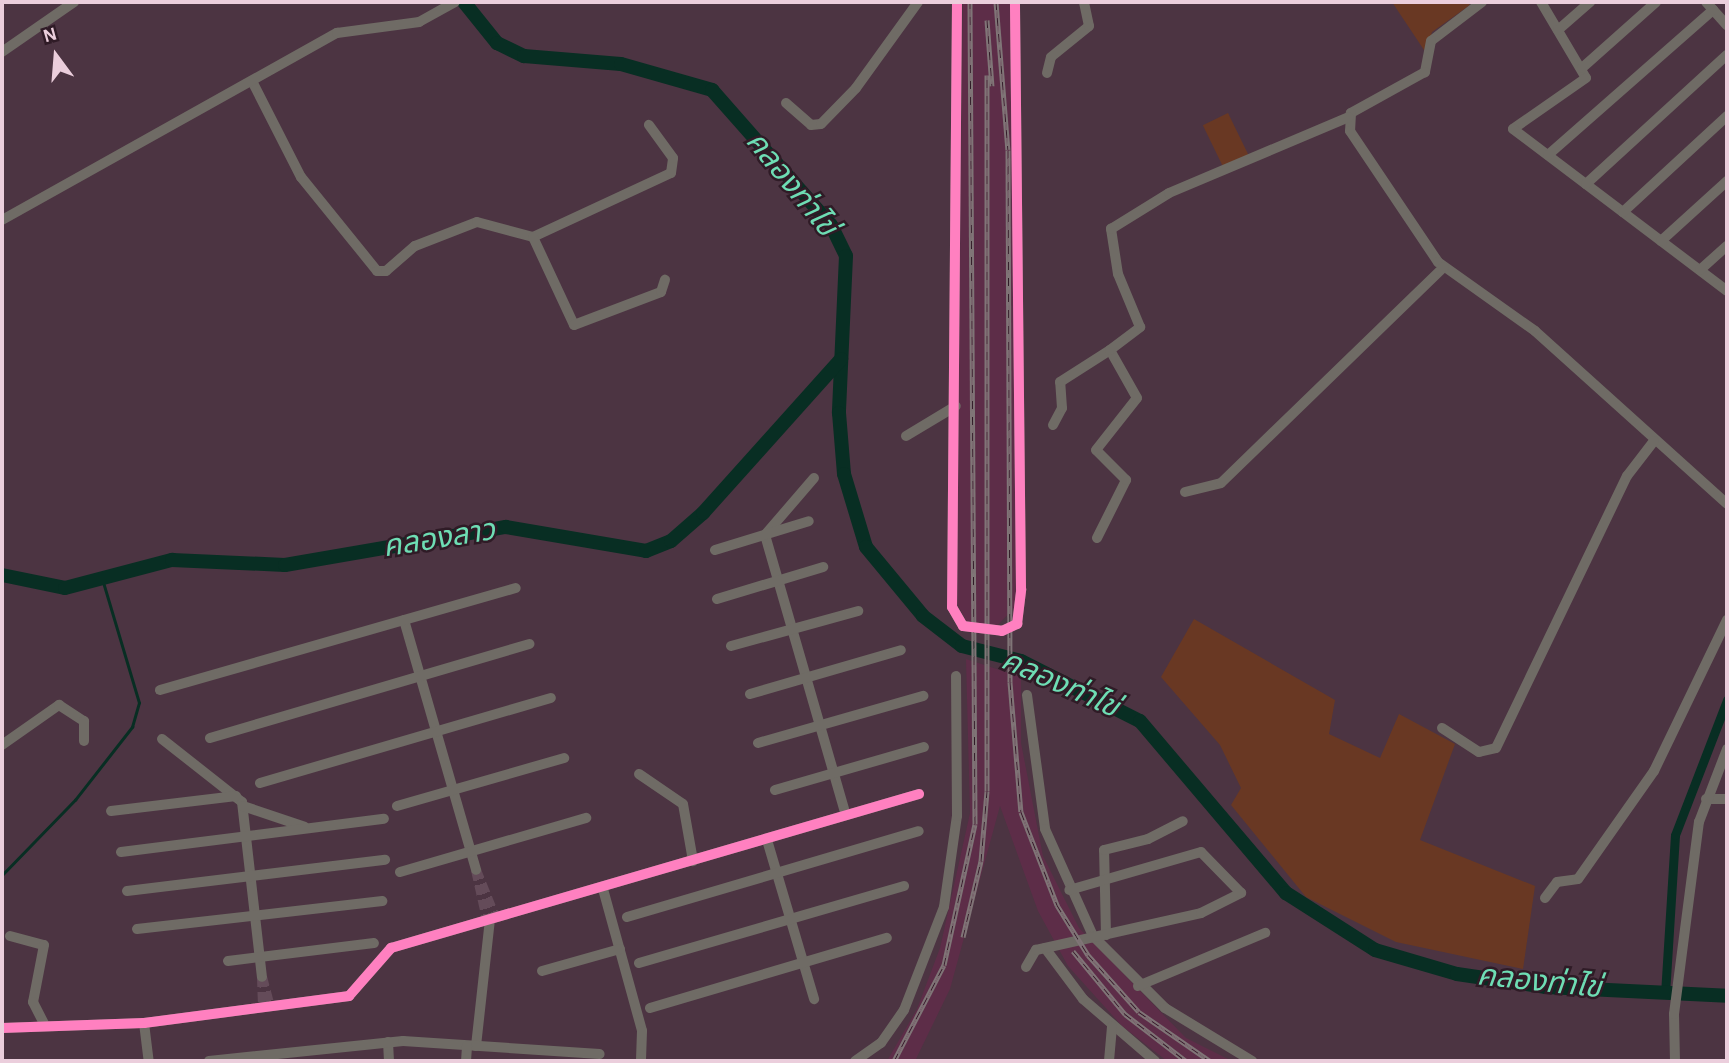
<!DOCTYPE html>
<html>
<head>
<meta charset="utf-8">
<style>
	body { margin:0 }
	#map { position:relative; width:1729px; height:1063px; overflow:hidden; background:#4c3442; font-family:"Alegreya Sans","Noto Sans Thai",sans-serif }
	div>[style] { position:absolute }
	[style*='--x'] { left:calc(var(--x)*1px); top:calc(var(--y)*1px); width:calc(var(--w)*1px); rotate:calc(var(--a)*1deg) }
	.built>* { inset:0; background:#5d2d48 }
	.green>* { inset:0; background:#693823; transform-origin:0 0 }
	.stream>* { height:2.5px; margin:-1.25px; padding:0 1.25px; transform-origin:1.25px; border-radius:1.25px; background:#082e23 }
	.canal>* { height:9px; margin:-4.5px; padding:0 4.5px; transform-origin:4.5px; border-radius:4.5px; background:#082e23 }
	.river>* { height:14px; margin:-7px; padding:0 7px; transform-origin:7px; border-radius:7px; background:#082e23 }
	.street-tunnel>* { height:10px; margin-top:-5px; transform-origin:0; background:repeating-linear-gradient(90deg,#644b59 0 10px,transparent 0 15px) }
	.street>* { height:10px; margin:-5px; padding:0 5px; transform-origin:5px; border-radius:5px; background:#6f6b65 }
	.rail>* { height:5px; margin-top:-2.5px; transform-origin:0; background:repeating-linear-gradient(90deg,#2f1b26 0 8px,#807577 0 16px); box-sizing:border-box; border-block:2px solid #807577 }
	.cycleway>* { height:10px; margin:-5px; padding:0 5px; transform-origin:5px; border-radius:5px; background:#ff80c0 }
	span { translate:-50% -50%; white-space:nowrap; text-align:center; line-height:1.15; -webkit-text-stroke:5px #2f1b26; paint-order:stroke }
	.water-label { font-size:30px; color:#6eddb4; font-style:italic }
	.frame { position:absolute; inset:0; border:4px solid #ebcedc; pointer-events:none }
	.north { position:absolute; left:21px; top:21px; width:70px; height:70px; -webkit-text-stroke:5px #2f1b26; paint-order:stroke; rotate:344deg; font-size:19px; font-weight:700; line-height:28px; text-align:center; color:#ebcedc }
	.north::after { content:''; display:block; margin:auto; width:24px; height:32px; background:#ebcedc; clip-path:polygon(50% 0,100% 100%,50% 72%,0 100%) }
</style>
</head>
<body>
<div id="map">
	<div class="built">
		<i style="clip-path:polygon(963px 2px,1018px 2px,1017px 605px,995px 628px,967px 622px,956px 602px)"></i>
		<i style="clip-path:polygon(966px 659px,1021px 677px,1021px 743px,1043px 856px,1079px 928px,1186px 1038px,1232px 1061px,1167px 1061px,1122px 1026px,1068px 966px,1038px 911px,1000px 806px,950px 989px,915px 1061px,887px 1061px,917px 1009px,940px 948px,970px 813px)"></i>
	</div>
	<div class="green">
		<i style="clip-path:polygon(1392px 2px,1467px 2px,1470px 5px,1432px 32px,1426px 53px)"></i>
		<i style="left:1228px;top:113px;width:50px;height:28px;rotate:64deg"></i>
		<i style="clip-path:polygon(1194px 619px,1335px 700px,1329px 734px,1380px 758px,1399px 714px,1455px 744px,1420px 840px,1535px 886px,1523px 969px,1396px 942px,1306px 897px,1231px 805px,1241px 788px,1220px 745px,1161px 677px)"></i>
	</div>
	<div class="stream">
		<i style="--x:2;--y:875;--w:105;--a:-45.8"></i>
		<i style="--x:75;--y:800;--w:93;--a:-52"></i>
		<i style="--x:132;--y:727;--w:25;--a:-74"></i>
		<i style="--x:139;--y:703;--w:129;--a:-106.6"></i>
	</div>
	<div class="canal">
		<i style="--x:1665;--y:994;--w:159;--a:-86.4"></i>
		<i style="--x:1675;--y:835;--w:145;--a:-68.9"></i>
	</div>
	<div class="river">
		<i style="--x:464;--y:2;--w:53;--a:51.2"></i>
		<i style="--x:497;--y:43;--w:30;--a:26"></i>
		<i style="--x:524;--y:56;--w:97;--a:4.7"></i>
		<i style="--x:621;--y:64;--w:95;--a:15.9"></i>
		<i style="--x:712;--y:90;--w:180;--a:48.6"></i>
		<i style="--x:831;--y:225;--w:34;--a:64"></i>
		<i style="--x:846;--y:256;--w:157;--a:92.6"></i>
		<i style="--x:839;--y:413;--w:61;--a:85.3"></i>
		<i style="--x:844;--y:474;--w:76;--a:73.2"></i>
		<i style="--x:866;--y:547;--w:89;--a:50.4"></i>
		<i style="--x:923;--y:616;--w:49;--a:37.6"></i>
		<i style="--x:962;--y:646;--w:61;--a:14.3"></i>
		<i style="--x:1021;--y:661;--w:133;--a:26.8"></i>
		<i style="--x:1140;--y:721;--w:226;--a:49.7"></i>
		<i style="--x:1286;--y:893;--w:106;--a:32.6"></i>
		<i style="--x:1375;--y:950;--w:85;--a:16.3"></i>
		<i style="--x:1457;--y:974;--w:90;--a:8.3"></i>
		<i style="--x:1546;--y:987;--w:181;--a:2.8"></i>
		<i style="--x:2;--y:575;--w:64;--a:11.7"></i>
		<i style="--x:65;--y:588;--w:111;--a:-14.7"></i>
		<i style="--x:172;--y:560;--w:113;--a:2.5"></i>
		<i style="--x:285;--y:565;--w:224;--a:-9.8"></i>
		<i style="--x:506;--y:527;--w:142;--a:9.7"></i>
		<i style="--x:646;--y:551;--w:27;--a:-22"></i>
		<i style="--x:671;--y:541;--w:43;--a:-41.2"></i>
		<i style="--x:703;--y:513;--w:207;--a:-48.1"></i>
	</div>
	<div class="street-tunnel">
		<i style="--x:476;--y:870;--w:51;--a:68"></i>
		<i style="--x:476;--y:870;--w:50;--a:77.3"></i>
		<i style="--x:262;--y:977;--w:32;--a:88"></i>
		<i style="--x:262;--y:977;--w:31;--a:75"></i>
	</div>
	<div class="street">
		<i style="--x:957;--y:2;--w:605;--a:90.47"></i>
		<i style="--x:952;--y:607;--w:22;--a:60"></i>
		<i style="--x:963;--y:626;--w:39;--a:7"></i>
		<i style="--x:1002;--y:631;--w:17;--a:-25"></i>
		<i style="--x:1017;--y:624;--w:35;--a:-83"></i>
		<i style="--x:1021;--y:589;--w:587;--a:-90.59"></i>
		<i style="--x:1482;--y:2;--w:64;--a:142.6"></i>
		<i style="--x:1431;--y:41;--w:32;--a:101"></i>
		<i style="--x:1425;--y:72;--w:85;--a:151"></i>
		<i style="--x:1351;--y:113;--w:18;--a:93"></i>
		<i style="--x:1350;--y:131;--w:158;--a:56.1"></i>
		<i style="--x:1438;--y:262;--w:119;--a:35.4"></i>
		<i style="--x:1535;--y:331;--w:258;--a:42"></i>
		<i style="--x:1541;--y:2;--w:88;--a:59.4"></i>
		<i style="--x:1586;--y:78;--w:89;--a:145.1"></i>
		<i style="--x:1513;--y:129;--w:268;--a:37.1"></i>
		<i style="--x:1706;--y:2;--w:31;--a:48"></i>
		<i style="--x:1558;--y:30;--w:43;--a:-41.2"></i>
		<i style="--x:2;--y:52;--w:88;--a:-34.8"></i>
		<i style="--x:1582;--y:68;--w:99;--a:-41.7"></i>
		<i style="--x:1047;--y:73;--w:16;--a:-76"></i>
		<i style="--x:1051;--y:57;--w:49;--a:-39.2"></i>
		<i style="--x:1089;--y:26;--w:25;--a:-102"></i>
		<i style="--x:252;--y:81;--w:108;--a:63"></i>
		<i style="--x:301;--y:177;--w:121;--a:51"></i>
		<i style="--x:377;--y:271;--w:9;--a:0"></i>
		<i style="--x:386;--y:271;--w:38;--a:-41"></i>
		<i style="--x:415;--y:246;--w:66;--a:-21.2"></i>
		<i style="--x:477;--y:222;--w:58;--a:15"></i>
		<i style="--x:786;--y:103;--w:33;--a:41"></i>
		<i style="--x:811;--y:125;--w:10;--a:-6"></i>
		<i style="--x:821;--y:124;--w:50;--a:-45.8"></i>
		<i style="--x:856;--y:88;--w:106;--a:-54.2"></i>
		<i style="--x:1548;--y:155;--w:220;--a:-41.3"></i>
		<i style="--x:1586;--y:184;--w:191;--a:-42.5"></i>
		<i style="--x:1623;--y:212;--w:142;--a:-42.7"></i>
		<i style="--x:2;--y:220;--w:384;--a:-29.2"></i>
		<i style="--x:337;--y:33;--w:83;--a:-7.6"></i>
		<i style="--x:419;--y:22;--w:41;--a:-29.1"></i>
		<i style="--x:533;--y:237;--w:152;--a:-24.9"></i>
		<i style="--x:671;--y:173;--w:15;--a:-82"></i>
		<i style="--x:673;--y:158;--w:41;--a:-126"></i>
		<i style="--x:533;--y:237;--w:97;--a:65"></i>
		<i style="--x:574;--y:325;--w:93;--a:-20.8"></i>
		<i style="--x:661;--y:292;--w:13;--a:-72"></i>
		<i style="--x:1661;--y:241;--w:89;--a:-42.3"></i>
		<i style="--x:1700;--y:270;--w:36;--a:-42"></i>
		<i style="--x:1053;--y:425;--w:19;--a:-62"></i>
		<i style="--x:1062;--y:408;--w:26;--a:-94"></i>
		<i style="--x:1060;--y:382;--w:59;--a:-32.6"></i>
		<i style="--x:906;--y:436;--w:58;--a:-31"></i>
		<i style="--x:814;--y:478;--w:75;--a:130.7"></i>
		<i style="--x:765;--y:535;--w:291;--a:73.9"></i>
		<i style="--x:1185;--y:492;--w:37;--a:-14"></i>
		<i style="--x:1221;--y:483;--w:310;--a:-44.1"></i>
		<i style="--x:1097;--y:538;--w:65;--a:-63.4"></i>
		<i style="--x:1126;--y:480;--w:42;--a:-135"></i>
		<i style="--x:1096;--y:450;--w:66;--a:-51.7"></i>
		<i style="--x:1137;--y:398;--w:55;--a:-119.4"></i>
		<i style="--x:1110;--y:350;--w:38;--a:-37"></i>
		<i style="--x:1140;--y:327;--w:57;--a:-112.5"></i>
		<i style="--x:1118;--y:274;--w:46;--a:-98.8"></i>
		<i style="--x:1111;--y:229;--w:68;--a:-31.8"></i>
		<i style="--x:1169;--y:193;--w:195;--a:-22.9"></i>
		<i style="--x:715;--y:550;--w:98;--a:-17.1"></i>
		<i style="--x:717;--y:599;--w:111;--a:-16.8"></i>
		<i style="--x:404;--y:620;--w:260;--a:73.9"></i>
		<i style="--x:731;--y:646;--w:132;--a:-15.4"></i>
		<i style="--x:160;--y:690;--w:370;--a:-16"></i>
		<i style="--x:750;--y:694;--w:157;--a:-16.2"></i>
		<i style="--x:1027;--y:695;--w:135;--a:82.3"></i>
		<i style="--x:1045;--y:829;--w:117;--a:65.8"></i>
		<i style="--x:1093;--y:936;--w:102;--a:45"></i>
		<i style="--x:1165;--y:1008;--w:102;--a:31.3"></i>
		<i style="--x:1442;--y:728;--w:44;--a:33"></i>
		<i style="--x:1479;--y:752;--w:17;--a:-13"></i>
		<i style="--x:1496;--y:748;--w:302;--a:-64.3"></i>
		<i style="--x:1627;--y:476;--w:44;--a:-52.4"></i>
		<i style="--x:210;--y:738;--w:333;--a:-16.4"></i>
		<i style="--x:162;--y:739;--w:102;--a:38.2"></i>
		<i style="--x:242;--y:802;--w:176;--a:83.5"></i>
		<i style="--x:758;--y:743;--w:172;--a:-15.9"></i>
		<i style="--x:2;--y:745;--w:70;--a:-35.1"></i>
		<i style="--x:59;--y:705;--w:30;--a:33"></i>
		<i style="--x:84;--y:721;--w:20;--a:90"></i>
		<i style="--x:639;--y:774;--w:53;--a:34.3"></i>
		<i style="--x:683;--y:804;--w:58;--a:80"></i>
		<i style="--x:260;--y:783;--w:303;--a:-16.3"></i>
		<i style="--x:775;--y:790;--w:155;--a:-16.1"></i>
		<i style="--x:1706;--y:799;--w:21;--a:0"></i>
		<i style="--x:243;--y:806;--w:65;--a:18.7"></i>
		<i style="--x:397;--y:806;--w:174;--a:-16"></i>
		<i style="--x:111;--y:811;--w:126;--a:-6.8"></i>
		<i style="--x:767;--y:840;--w:166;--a:73.5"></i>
		<i style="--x:121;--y:852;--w:265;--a:-7.2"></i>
		<i style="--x:400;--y:872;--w:194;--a:-16.2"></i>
		<i style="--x:603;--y:889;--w:147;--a:74.6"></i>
		<i style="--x:642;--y:1031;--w:30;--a:92"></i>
		<i style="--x:127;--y:891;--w:260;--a:-6.9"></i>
		<i style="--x:1545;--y:898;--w:20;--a:-53"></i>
		<i style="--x:1557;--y:882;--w:21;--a:-8"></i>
		<i style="--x:1578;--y:879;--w:132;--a:-54.9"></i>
		<i style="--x:1654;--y:771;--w:168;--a:-64.2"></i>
		<i style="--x:627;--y:917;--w:304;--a:-16.4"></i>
		<i style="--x:137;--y:929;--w:247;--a:-6.5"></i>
		<i style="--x:1106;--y:935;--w:85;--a:-91.3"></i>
		<i style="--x:1104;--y:850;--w:45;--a:-14"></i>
		<i style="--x:1148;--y:839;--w:39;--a:-27"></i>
		<i style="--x:10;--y:936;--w:35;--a:15"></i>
		<i style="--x:44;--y:945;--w:58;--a:100.9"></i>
		<i style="--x:33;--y:1002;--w:27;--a:63"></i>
		<i style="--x:1045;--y:948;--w:64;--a:53.3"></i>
		<i style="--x:1083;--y:999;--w:95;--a:40.7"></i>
		<i style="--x:228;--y:961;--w:147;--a:-7"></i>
		<i style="--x:639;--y:963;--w:276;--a:-16.2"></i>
		<i style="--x:1026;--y:967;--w:20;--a:-60"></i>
		<i style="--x:1036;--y:950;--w:169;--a:-12.6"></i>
		<i style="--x:1201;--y:913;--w:45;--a:-26.6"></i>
		<i style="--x:1241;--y:893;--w:57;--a:-134.3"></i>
		<i style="--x:1201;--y:852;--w:137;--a:163.9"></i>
		<i style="--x:542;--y:971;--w:81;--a:-15.8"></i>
		<i style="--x:1138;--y:986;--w:138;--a:-22.7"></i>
		<i style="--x:650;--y:1008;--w:247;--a:-16.5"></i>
		<i style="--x:144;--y:1023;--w:38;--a:83"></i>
		<i style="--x:2;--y:1028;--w:142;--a:-2"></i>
		<i style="--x:144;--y:1023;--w:207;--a:-7.5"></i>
		<i style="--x:349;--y:996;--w:64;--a:-48.8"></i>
		<i style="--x:391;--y:948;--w:550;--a:-16.26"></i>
		<i style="--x:388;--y:1042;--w:19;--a:87"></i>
		<i style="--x:476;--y:1046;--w:128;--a:-83.7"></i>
		<i style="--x:209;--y:1061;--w:195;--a:-5.9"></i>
		<i style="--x:403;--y:1041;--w:197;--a:3.8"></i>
		<i style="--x:466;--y:1061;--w:15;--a:-86"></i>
		<i style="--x:855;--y:1061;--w:32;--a:-35"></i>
		<i style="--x:881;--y:1043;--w:40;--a:-55.1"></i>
		<i style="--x:904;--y:1010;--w:110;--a:-68.8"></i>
		<i style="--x:944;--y:907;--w:92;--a:-81.9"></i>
		<i style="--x:957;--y:816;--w:140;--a:-90.4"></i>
		<i style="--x:1109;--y:1061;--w:35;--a:-85"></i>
		<i style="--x:1675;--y:1061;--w:47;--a:-91.2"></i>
		<i style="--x:1674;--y:1014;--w:194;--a:-82.6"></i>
		<i style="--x:1699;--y:822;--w:78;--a:-69"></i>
	</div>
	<div class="rail">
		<i style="--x:996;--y:2;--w:148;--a:85.4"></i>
		<i style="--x:1008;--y:150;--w:532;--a:89.78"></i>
		<i style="--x:1010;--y:682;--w:130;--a:85.2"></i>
		<i style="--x:1021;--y:812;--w:100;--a:68.8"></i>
		<i style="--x:1057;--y:905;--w:59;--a:58.2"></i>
		<i style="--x:1088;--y:955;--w:76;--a:48.2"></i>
		<i style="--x:1139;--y:1012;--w:86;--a:34.6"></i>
		<i style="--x:987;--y:20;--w:66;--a:85.7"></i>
		<i style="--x:963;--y:937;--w:78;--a:-76.7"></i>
		<i style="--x:981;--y:861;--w:70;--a:-85.1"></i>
		<i style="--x:987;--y:791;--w:716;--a:-90"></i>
		<i style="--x:1073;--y:951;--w:82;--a:50.5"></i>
		<i style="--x:1125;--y:1014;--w:77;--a:37.6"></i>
		<i style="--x:894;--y:1061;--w:108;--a:-62.5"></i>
		<i style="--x:944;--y:965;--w:144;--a:-77.6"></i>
		<i style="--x:975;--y:824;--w:822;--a:-90.35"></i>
	</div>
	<div class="cycleway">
		<i style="--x:957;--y:2;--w:605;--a:90.47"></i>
		<i style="--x:952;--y:607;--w:22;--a:60"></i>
		<i style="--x:963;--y:626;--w:39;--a:7"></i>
		<i style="--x:1002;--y:631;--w:17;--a:-25"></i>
		<i style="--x:1017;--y:624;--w:35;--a:-83"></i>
		<i style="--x:1021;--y:589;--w:587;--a:-90.59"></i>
		<i style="--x:2;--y:1028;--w:142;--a:-2"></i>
		<i style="--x:144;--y:1023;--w:207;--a:-7.5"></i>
		<i style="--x:349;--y:996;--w:64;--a:-48.8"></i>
		<i style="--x:391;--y:948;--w:550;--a:-16.26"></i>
	</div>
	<div class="water-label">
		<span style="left:791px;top:184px;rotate:51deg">คลองท่าไข่</span>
		<span style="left:439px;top:539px;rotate:-9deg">คลองลาว</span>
		<span style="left:1060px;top:684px;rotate:24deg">คลองท่าไข่</span>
		<span style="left:1539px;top:982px;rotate:6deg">คลองท่าไข่</span>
	</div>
	<div class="frame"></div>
	<div class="north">N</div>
</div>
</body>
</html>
